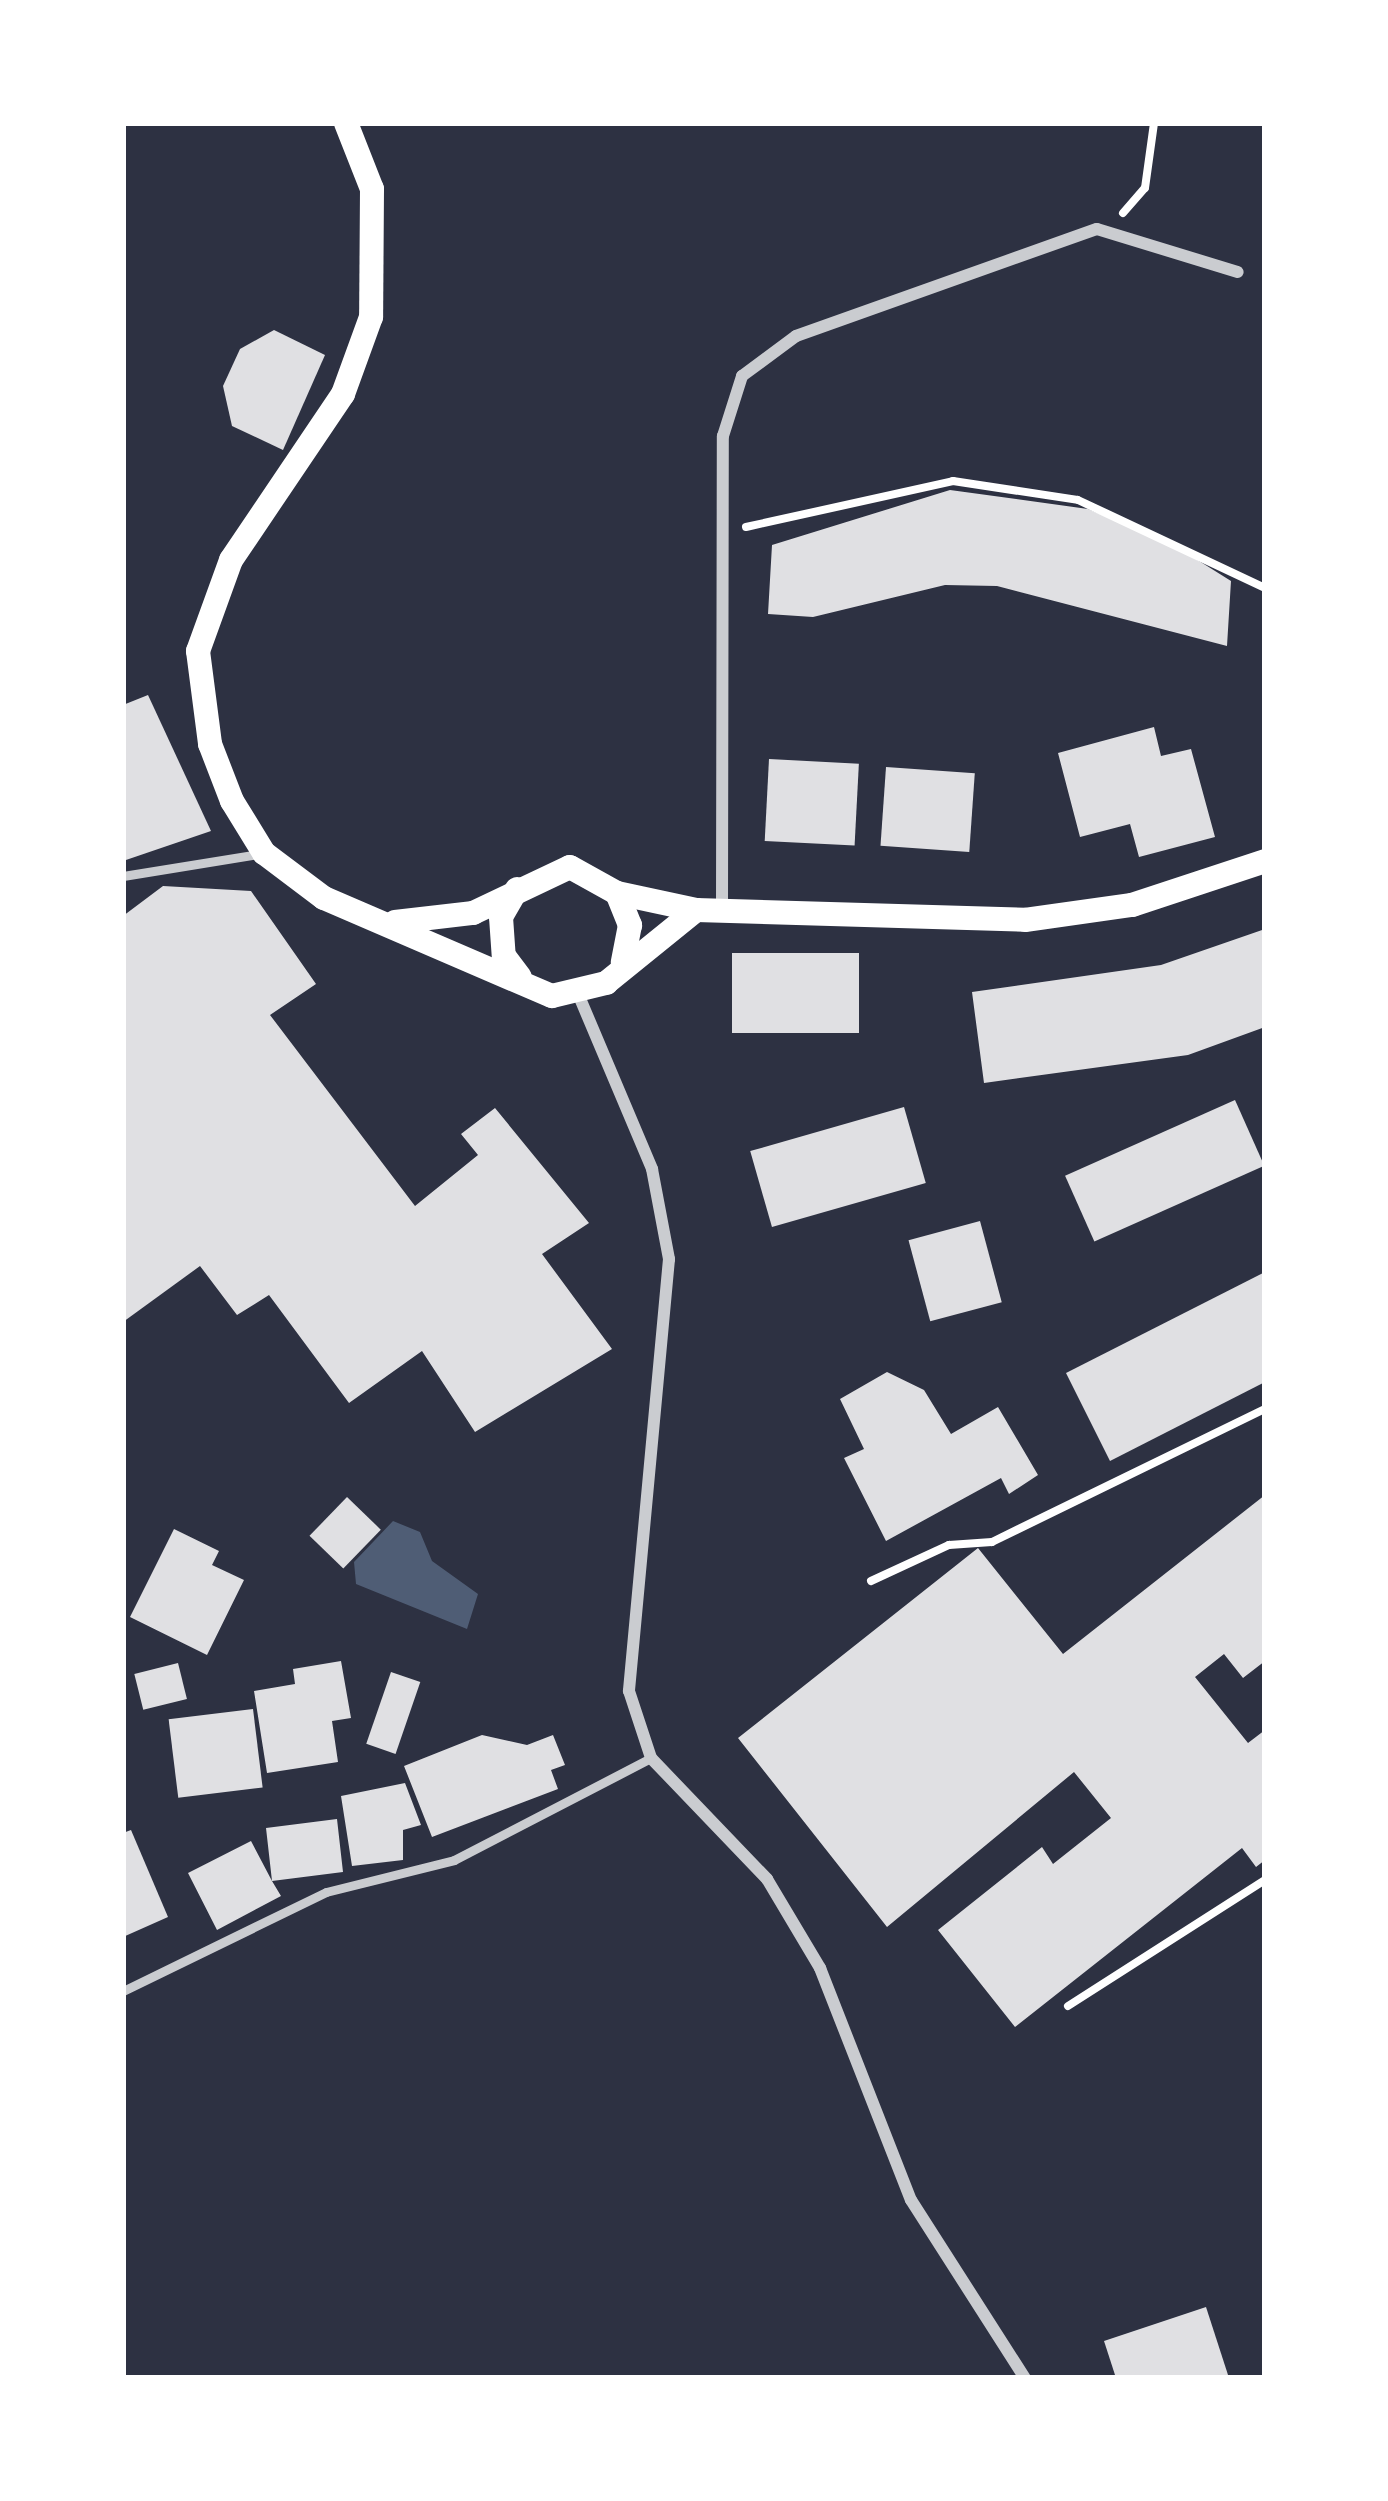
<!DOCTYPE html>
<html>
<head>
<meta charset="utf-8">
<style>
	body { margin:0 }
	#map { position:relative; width:1388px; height:2501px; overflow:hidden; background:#2d3142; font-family:"Asap Condensed",sans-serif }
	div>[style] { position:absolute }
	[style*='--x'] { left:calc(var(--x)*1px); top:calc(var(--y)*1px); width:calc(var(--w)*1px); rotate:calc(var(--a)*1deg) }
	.water>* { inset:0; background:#4f5d75 }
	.building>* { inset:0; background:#e0e0e3; transform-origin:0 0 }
	.path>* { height:8px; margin:-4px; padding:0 4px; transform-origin:4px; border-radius:4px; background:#fff }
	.service>* { height:9px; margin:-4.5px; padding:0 4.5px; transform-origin:4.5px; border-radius:4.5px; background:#caccd0 }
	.minor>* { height:12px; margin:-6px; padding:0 6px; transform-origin:6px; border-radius:6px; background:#caccd0 }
	.secondary>* { height:24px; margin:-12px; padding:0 12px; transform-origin:12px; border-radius:12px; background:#fff }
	span { translate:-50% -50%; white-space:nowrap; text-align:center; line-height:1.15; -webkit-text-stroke:10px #fff; paint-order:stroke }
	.frame { position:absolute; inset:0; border:126px solid #fff; pointer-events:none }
</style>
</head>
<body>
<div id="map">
	<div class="water">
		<i style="clip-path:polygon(393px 1521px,420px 1532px,432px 1561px,478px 1594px,467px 1629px,356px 1584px,354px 1562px)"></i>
	</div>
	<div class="building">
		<i style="clip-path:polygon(274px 330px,325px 355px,283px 450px,232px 426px,223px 386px,240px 349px)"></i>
		<i style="clip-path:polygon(950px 490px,1088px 509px,1172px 544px,1231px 581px,1227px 646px,997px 586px,945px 585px,813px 617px,768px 614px,772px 545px)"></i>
		<i style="clip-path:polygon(148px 695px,211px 831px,123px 861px,123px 705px)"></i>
		<i style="clip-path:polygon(1154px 727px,1161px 756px,1191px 749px,1215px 837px,1139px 857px,1130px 824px,1080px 837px,1058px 753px)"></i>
		<i style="left:769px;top:759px;width:90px;height:82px;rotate:3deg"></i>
		<i style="left:886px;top:767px;width:89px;height:79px;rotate:4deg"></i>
		<i style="clip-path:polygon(163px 886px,251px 891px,316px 984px,270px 1015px,415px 1206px,478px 1155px,461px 1134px,495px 1108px,589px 1223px,542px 1254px,612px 1349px,475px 1432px,422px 1351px,349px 1403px,269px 1295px,237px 1315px,200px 1266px,123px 1322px,123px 916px)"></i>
		<i style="clip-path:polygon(1265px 929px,1265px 1027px,1188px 1055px,984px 1083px,972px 992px,1161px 965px)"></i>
		<i style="left:732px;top:953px;width:127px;height:80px"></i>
		<i style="left:1235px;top:1100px;width:72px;height:186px;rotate:66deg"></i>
		<i style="left:904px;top:1107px;width:79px;height:160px;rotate:74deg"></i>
		<i style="left:980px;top:1221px;width:84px;height:74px;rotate:75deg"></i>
		<i style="clip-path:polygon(1265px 1272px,1265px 1382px,1110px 1461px,1066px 1373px)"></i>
		<i style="clip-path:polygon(887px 1372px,924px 1390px,951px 1434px,998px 1407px,1038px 1475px,1009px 1494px,1001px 1478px,886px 1541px,844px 1458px,864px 1449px,840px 1399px)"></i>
		<i style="clip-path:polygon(1265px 1495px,1265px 1661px,1243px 1678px,1224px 1654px,1195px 1677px,1248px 1743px,1265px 1730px,1265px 1860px,1256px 1867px,1242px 1848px,1015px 2027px,938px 1930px,1042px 1847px,1053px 1864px,1111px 1818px,1074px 1772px,887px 1927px,738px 1738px,978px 1548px,1063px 1654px)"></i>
		<i style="left:347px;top:1497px;width:47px;height:54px;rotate:44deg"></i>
		<i style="clip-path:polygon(174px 1529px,219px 1551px,212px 1565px,244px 1580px,207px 1655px,130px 1617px)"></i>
		<i style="clip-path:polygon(341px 1661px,351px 1718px,332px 1721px,338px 1762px,267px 1773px,254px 1691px,295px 1684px,293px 1669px)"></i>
		<i style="left:178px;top:1663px;width:37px;height:45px;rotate:76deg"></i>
		<i style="left:391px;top:1672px;width:31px;height:76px;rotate:19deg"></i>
		<i style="left:253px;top:1709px;width:79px;height:85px;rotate:83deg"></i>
		<i style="clip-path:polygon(482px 1735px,527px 1745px,553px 1735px,565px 1765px,551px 1770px,558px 1789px,432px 1837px,404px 1766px)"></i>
		<i style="clip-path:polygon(405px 1783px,421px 1825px,403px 1830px,403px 1860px,352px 1866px,341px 1796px)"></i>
		<i style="clip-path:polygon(337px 1819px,343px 1872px,272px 1881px,281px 1896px,217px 1930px,188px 1873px,251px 1841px,272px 1881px,266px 1828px)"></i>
		<i style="clip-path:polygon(131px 1830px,168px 1917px,123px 1937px,123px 1833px)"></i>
		<i style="clip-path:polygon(1206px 2307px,1229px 2378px,1116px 2378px,1104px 2341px)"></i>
	</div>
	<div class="path">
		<i style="--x:1123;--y:213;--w:33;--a:-49"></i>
		<i style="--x:1145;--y:188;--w:66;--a:-82.1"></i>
		<i style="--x:746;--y:527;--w:212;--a:-12.5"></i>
		<i style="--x:953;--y:481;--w:126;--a:8.6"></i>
		<i style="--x:1078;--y:500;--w:207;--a:25.2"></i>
		<i style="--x:871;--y:1581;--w:86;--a:-24.8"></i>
		<i style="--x:949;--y:1545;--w:43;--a:-4"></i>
		<i style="--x:992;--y:1542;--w:304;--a:-26"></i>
		<i style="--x:1068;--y:2006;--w:234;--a:-32.6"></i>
	</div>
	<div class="service">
		<i style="--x:123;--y:876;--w:138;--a:-9.2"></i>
		<i style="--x:123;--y:1991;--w:226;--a:-26"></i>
		<i style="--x:326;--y:1892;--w:132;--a:-14"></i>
		<i style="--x:454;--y:1860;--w:222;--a:-27.4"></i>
	</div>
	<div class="minor">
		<i style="--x:722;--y:908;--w:472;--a:-89.9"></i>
		<i style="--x:723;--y:436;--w:63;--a:-72.4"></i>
		<i style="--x:742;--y:376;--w:67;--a:-36.5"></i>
		<i style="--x:796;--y:336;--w:319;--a:-19.6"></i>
		<i style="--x:1097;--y:229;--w:147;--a:17"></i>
		<i style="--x:579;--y:996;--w:188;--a:67.1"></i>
		<i style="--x:652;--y:1169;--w:92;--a:79.3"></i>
		<i style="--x:669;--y:1259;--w:434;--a:95.3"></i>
		<i style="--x:629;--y:1691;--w:71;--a:71.8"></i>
		<i style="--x:651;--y:1758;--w:168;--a:46.2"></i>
		<i style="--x:767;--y:1879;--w:104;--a:59.2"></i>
		<i style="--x:820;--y:1968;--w:249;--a:68.6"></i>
		<i style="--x:911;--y:2200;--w:211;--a:57.4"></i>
	</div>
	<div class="secondary">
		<i style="--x:346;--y:123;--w:71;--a:68.5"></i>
		<i style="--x:372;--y:189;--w:128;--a:90.4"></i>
		<i style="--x:371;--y:317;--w:82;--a:110"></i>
		<i style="--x:343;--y:394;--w:200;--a:124"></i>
		<i style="--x:231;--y:560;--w:97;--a:109.9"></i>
		<i style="--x:198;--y:651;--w:94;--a:82.6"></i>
		<i style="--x:210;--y:744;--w:61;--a:68.9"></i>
		<i style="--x:232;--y:801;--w:61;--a:58.4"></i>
		<i style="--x:264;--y:853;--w:75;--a:36.9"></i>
		<i style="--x:324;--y:898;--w:248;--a:23.3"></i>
		<i style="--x:552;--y:996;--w:56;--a:-13.5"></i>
		<i style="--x:606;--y:983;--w:116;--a:-39"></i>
		<i style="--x:517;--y:889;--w:32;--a:120"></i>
		<i style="--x:501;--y:917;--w:39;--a:86"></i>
		<i style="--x:504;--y:956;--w:26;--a:53"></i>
		<i style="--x:617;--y:893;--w:81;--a:12.1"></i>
		<i style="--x:696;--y:910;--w:329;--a:1.7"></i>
		<i style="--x:1025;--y:920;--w:108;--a:-8"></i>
		<i style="--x:1132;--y:905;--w:140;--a:-18.3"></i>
		<i style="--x:395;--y:922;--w:79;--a:-6.6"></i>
		<i style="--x:473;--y:913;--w:107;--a:-25.4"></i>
		<i style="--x:570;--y:867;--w:54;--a:29"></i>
		<i style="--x:617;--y:893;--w:35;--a:68"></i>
		<i style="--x:630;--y:925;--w:38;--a:101"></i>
	</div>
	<div class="frame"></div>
</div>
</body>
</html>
